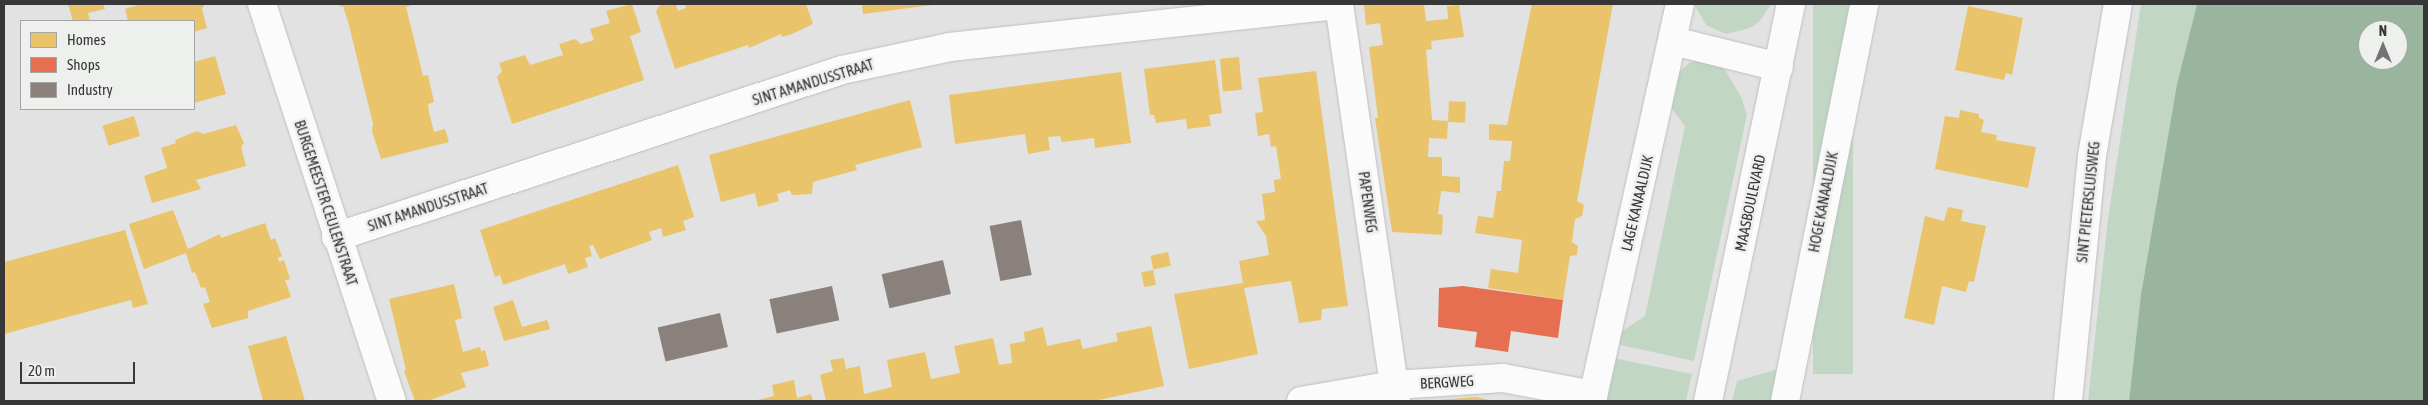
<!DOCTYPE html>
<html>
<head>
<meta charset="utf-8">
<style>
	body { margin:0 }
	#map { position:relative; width:2428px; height:405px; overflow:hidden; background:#e1e2e1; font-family:"Asap Condensed",sans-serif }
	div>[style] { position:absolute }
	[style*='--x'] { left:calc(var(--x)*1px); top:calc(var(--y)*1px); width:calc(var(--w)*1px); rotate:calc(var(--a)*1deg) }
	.green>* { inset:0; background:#c2d6c4; transform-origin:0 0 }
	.water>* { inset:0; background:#9ab59e }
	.homes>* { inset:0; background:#e9c46a; transform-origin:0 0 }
	.shops>* { inset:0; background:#e76f51 }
	.industry>* { inset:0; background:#8a817c; transform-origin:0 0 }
	.roads { filter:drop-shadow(0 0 1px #bebfbe) drop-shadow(0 0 1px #bebfbe) }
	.minor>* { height:28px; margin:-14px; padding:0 14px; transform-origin:14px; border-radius:14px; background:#fafbfa }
	.tertiary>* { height:28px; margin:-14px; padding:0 14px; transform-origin:14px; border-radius:14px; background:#fafbfa }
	span { translate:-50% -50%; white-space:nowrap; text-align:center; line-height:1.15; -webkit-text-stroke:5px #edf0ed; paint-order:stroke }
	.street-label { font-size:15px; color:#363736 }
	.frame { position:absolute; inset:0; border:5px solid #363736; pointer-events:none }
	.legend { position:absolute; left:20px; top:20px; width:175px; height:90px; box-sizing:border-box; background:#edf0ed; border:1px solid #a4a6a4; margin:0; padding:6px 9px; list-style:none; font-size:15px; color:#363736 }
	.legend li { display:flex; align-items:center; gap:10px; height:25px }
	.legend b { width:25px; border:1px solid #a4a6a4 }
	.north { position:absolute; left:2358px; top:20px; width:50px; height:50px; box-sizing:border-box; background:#edf0ed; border:1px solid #a4a6a4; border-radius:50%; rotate:0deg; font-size:14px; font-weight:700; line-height:20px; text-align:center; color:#363736 }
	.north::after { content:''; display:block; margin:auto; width:18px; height:22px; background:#727372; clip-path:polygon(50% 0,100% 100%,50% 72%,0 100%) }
	.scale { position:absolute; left:20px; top:362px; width:115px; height:22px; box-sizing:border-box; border:2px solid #363736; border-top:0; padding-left:6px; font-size:15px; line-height:18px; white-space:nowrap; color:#363736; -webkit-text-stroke:4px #edf0ed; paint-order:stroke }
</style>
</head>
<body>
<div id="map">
	<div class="green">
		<i style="clip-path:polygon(1694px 4px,1771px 4px,1760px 21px,1750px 28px,1726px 34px,1706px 25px)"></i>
		<i style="left:1813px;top:4px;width:40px;height:370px"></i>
		<i style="clip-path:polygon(2141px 4px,2197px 4px,2177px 84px,2141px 293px,2129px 401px,2088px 401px,2108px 219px)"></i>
		<i style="clip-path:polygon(1703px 59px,1714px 62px,1725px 70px,1741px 97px,1747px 115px,1694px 361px,1616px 344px,1618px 334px,1645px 316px,1685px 126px,1669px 105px,1674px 83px,1679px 72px,1689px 63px)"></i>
		<i style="clip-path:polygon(1613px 358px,1692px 374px,1686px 401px,1604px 401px)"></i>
		<i style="clip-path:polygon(1782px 368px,1775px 401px,1732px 401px,1737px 381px)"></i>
	</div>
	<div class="water">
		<i style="clip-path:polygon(evenodd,2197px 4px,2424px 4px,2424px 401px,2129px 401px,2141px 294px,2177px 84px,2197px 4px,2368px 30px,2398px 30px,2398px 60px,2368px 60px,2368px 30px)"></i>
	</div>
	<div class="homes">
		<i style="clip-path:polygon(68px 4px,103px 4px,105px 9px,88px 13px,90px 21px,73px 21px)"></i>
		<i style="clip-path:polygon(141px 4px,205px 4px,202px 9px,207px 28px,194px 32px,194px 21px,128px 21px,125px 9px)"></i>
		<i style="clip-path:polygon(339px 4px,416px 4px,406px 7px,423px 76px,428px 75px,434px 102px,428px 104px,429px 112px,434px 132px,445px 129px,449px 142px,381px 159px,372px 131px,373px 124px,349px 25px,343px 6px,340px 7px)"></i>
		<i style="clip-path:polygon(632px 4px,641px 32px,630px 36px,644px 80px,512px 124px,497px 77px,502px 71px,499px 63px,525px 55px,530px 65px,563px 55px,559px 44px,575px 39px,581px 44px,594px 40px,590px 29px,610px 23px,606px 11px)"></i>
		<i style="clip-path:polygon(661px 4px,676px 4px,678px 11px,686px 8px,685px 4px,806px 4px,813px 24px,792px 34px,782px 37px,781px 34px,749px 48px,748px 45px,675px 69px,656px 11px)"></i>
		<i style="clip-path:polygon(862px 4px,932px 4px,932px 5px,863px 14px)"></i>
		<i style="clip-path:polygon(1364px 4px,1424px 4px,1426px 21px,1448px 19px,1447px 6px,1459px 5px,1464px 37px,1431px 41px,1432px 49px,1426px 50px,1432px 120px,1448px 121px,1447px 139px,1429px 138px,1428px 157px,1442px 157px,1442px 176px,1460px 177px,1460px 193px,1441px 191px,1438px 214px,1443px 215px,1442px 235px,1392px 232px,1375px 118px,1378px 118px,1369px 47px,1383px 45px,1380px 23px,1366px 25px)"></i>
		<i style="clip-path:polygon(1532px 4px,1613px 4px,1577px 201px,1584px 205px,1582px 216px,1575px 219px,1572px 242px,1578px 246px,1577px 255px,1570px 256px,1563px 300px,1488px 288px,1491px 269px,1518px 273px,1522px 240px,1475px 233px,1478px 216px,1493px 218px,1497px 191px,1501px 191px,1504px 161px,1510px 161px,1512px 141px,1489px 140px,1489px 124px,1507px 125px)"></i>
		<i style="clip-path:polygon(1968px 6px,2023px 18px,2012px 75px,2006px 73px,2004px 80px,1955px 70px)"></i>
		<i style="clip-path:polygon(215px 56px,226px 94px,194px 103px,194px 62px)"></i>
		<i style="left:1239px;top:57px;width:33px;height:19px;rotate:85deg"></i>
		<i style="clip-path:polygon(1215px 60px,1222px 113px,1209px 115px,1211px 126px,1187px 129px,1186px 119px,1156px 123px,1154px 115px,1150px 115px,1144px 69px)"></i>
		<i style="clip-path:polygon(1316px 71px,1348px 306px,1322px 309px,1321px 320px,1299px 323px,1291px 281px,1244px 288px,1258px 354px,1189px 369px,1174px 294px,1243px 283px,1239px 261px,1269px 255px,1266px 236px,1256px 221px,1265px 220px,1262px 194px,1275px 192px,1274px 180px,1281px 179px,1276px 146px,1271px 147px,1269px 134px,1258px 136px,1255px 113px,1263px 112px,1258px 78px)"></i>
		<i style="clip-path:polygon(1121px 72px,1131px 143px,1095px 148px,1094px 138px,1062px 142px,1060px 136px,1048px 137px,1050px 150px,1028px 154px,1025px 134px,955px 144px,949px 95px)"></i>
		<i style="clip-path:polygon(910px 100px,922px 147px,855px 165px,857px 170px,813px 182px,812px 194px,792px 195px,790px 190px,777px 194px,779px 201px,758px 207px,755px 193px,721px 202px,709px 155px)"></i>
		<i style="left:1449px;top:101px;width:17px;height:21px;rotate:3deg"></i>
		<i style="clip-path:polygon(1960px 110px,1979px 114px,1979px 118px,1984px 120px,1981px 132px,1997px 135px,1996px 140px,2036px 147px,2028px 188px,1935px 169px,1945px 116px,1959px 118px)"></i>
		<i style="left:134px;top:116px;width:21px;height:33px;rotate:73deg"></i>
		<i style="clip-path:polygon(236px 125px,244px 143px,241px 147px,246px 166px,196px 180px,201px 189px,152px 203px,144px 176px,167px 168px,161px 148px,176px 143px,175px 140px,197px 131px,203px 134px)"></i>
		<i style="clip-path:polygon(678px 165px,694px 217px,683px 221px,686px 230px,663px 237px,661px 228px,649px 232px,652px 240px,600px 259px,593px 245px,589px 246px,592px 256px,585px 258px,588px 267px,568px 274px,565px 264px,503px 285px,500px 275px,495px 277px,480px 230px)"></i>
		<i style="clip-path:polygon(1948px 207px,1963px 210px,1961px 221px,1986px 226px,1974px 282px,1969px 281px,1966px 292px,1942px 286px,1934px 325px,1904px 318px,1925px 216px,1944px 221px)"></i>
		<i style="clip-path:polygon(173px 210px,188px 249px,220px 234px,221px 238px,265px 223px,271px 240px,275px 238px,282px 256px,278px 258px,279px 262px,284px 260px,290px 279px,285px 280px,291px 297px,248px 311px,248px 318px,212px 328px,203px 304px,210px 302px,205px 287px,201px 288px,195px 272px,192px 273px,186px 253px,144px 269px,129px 224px)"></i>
		<i style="clip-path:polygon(125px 230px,148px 304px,133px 308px,131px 300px,4px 334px,4px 262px)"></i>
		<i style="left:1168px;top:252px;width:14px;height:18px;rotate:78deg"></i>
		<i style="left:1153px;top:270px;width:15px;height:12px;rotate:79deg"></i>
		<i style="clip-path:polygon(454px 284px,462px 318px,455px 320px,463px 352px,480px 347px,481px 351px,485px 350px,489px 366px,461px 373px,466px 387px,428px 401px,415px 401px,404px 371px,406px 370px,389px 299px)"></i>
		<i style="clip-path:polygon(513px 300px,522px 327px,547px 320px,550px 329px,504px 341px,493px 307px)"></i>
		<i style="clip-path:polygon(1151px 326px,1164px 386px,1094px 401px,826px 401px,820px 375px,833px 371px,830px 360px,844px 358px,846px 369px,860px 366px,864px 394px,892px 387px,887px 360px,925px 352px,931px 379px,960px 373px,954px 346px,993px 338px,999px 365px,1012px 363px,1010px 344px,1025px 341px,1024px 332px,1043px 327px,1047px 346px,1080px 339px,1083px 349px,1118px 341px,1116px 333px)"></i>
		<i style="clip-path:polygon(286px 336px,305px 401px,263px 401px,248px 346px)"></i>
		<i style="clip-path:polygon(794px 380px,797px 398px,811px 394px,813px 401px,753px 401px,774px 396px,772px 385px)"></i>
		<i style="clip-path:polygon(1476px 397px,1493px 401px,1440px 401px,1440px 400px)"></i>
	</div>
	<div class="shops">
		<i style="clip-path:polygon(1463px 286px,1563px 300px,1558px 338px,1511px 331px,1508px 352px,1475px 347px,1477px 332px,1438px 327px,1439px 288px)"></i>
	</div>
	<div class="industry">
		<i style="left:1021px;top:220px;width:56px;height:32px;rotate:79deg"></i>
		<i style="left:943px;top:260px;width:35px;height:63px;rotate:77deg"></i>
		<i style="left:832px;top:286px;width:35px;height:64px;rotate:78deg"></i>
		<i style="left:720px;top:313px;width:35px;height:64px;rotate:77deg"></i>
	</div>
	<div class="roads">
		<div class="minor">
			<i style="--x:262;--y:4;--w:418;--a:71.9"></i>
			<i style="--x:1339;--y:4;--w:401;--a:81.8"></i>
			<i style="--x:1673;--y:41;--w:109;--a:13.8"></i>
			<i style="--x:336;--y:237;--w:533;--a:-18.26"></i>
			<i style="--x:842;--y:70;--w:110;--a:-12"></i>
			<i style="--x:950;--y:47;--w:391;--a:-6.2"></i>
			<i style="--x:1301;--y:401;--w:94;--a:-9.8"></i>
			<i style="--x:1394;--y:385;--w:109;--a:-3.7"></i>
			<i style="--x:1503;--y:378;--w:92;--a:10.7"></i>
			<i style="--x:1592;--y:401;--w:407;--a:-77.5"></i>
			<i style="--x:1785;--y:401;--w:405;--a:-78.7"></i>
			<i style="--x:2068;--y:401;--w:246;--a:-84.4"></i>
			<i style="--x:2092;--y:156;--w:154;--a:-80.3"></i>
		</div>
		<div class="tertiary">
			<i style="--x:1708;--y:401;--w:406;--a:-78.2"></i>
		</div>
	</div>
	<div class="street-label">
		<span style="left:813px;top:82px;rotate:-17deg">SINT AMANDUSSTRAAT</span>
		<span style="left:1368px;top:202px;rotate:82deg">PAPENWEG</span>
		<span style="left:1823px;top:202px;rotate:-79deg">HOGE KANAALDIJK</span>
		<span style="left:2088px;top:202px;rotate:-84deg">SINT PIETERSLUISWEG</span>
		<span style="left:326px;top:203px;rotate:72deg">BURGEMEESTER CEULENSTRAAT</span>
		<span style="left:1637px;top:203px;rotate:-77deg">LAGE KANAALDIJK</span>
		<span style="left:1750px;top:203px;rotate:-78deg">MAASBOULEVARD</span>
		<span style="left:428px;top:207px;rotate:-18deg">SINT AMANDUSSTRAAT</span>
		<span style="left:1447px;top:382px;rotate:-3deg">BERGWEG</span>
	</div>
	<div class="frame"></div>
	<ul class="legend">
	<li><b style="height:14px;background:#e9c46a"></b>Homes</li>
	<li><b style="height:14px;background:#e76f51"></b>Shops</li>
	<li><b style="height:14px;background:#8a817c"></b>Industry</li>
	</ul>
	<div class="north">N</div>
	<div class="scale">20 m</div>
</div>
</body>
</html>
